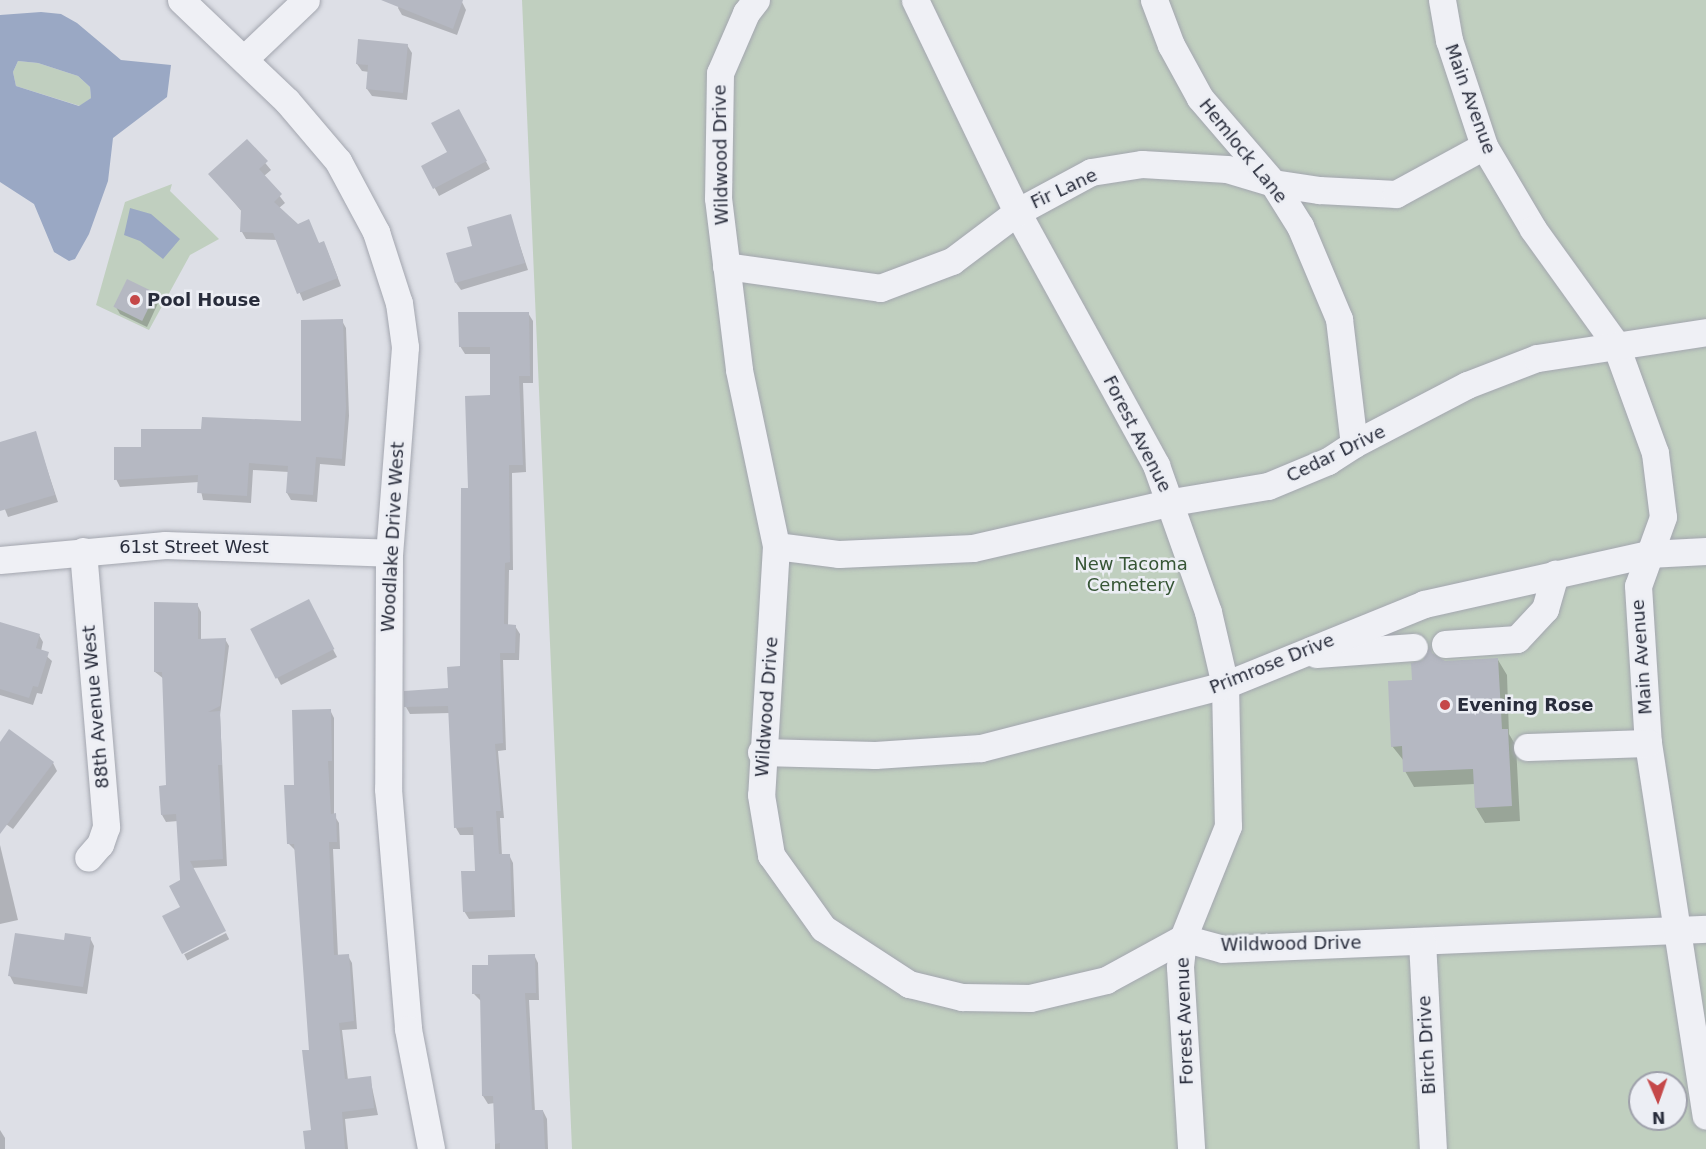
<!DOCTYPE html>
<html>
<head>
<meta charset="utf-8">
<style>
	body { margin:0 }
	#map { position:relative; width:1706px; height:1149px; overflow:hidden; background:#dddfe6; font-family:"DejaVu Sans",sans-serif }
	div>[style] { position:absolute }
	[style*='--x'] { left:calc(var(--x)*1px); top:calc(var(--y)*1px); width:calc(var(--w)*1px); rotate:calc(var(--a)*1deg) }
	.green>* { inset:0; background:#c0cfbf }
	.water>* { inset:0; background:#9aa8c4 }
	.shadow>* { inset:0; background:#0003; transform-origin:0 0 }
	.building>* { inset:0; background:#b5b8c2; transform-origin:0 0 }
	.roads { filter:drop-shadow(0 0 2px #a3a6af) drop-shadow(0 0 2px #a3a6af) }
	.minor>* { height:27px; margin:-13.5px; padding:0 13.5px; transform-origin:13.5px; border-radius:13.5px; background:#eff0f5 }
	.dots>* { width:16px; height:16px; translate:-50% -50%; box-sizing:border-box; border:3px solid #eceef4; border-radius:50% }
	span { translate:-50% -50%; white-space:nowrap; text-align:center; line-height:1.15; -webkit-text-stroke:5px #eceef4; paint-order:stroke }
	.street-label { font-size:18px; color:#282c3b }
	.poi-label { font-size:18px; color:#282c3b; font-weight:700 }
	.left { translate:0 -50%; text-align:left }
	.park-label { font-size:18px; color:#375636 }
	.north { position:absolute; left:1628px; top:1071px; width:60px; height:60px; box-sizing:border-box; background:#eceef4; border:2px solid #9ea0aa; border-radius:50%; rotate:178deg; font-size:16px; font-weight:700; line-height:24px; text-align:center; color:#282c3b }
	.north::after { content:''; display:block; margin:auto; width:21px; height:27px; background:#c54849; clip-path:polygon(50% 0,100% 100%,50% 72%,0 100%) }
</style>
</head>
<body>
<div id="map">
	<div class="green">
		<i style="clip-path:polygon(evenodd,522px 0,1706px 0,1706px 1149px,572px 1149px,522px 0,1640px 1083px,1676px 1083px,1676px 1119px,1640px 1119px,1640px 1083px)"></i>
		<i style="clip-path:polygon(18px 61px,38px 63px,78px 76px,90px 87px,91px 98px,80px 106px,16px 86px,13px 72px)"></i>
		<i style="clip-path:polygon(172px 184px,170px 191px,219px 239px,190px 255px,149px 330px,96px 305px,125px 202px)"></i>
	</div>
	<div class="water">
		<i style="clip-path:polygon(evenodd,41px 12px,61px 14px,77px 23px,121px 60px,171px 65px,167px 97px,113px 138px,108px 181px,89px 234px,75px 259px,69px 261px,54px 252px,34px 204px,0 182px,0 15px,41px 12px,18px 61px,38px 63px,78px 76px,90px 87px,91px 98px,79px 106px,16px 86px,13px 72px,18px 61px)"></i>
		<i style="clip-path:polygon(130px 208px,151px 214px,180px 239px,163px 259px,140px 241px,124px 235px)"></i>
	</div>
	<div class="shadow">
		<i style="clip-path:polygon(401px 0,462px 2px,466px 10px,457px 35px,402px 15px,398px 8px)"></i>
		<i style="clip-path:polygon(407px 45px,412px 53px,407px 100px,372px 96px,367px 89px,369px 72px,362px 71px,357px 64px)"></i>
		<i style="clip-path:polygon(459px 111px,490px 169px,439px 196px,423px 166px,449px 153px)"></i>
		<i style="clip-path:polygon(247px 141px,271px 170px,264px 176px,285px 203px,279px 208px,327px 250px,341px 286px,303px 301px,278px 240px,246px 239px,242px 232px,243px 213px,210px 174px)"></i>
		<i style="clip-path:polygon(510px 216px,528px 270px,461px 290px,456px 283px,474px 247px)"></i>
		<i style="clip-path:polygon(155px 294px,159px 301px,147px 327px,120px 314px,116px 307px)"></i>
		<i style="clip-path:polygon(528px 313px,533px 321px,533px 383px,523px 383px,526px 472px,512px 473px,513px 570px,509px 570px,508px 626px,515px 626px,520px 634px,519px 660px,503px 660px,506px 750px,498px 751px,504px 818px,500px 818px,502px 856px,509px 855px,513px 863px,515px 917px,469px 919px,464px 911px,477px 872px,475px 835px,460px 835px,456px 828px,450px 713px,410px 714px,406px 707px,449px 689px,462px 668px,469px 490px,492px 397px,491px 354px,465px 354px,460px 346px)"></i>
		<i style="clip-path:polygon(342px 321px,346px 328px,349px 416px,345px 466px,320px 464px,317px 502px,291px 500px,287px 493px,289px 472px,253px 470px,251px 503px,203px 500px,199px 482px,120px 487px,116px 479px,142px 448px,202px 431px,302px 422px)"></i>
		<i style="clip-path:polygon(35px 433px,58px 502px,8px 517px,0 497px,0 443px)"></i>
		<i style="clip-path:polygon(197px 604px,201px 612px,201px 640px,225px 639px,229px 646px,220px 715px,227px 866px,192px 868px,182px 907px,178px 821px,166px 822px,162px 815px,167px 787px,164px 679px,155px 672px)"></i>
		<i style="clip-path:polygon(312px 609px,337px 657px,281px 685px,252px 629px)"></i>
		<i style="clip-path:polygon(0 631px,39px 635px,43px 642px,41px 651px,52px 661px,42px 694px,37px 693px,33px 705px,0 695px)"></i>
		<i style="clip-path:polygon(1433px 655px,1445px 662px,1498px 660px,1507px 675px,1509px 734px,1516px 746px,1520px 821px,1485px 823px,1476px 808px,1475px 784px,1414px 787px,1405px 771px,1404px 761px,1392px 746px,1414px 681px,1424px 661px)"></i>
		<i style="clip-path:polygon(330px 710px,334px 718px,334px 815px,339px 823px,340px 849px,333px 849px,338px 956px,348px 956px,352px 963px,357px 1029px,342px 1030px,348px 1080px,370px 1078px,378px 1115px,345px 1119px,348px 1149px,306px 1149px,313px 1132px,311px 1051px,296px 851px,288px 843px,296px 786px)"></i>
		<i style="clip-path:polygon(0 744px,53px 763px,57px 771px,13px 829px,0 820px)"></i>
		<i style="clip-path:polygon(0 845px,18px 920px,0 924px)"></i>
		<i style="left:226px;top:933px;width:7px;height:47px;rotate:63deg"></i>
		<i style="clip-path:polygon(90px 938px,94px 946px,87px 994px,14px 984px,10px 976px,65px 941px)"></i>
		<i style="clip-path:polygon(534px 955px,538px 963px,539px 1000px,529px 1000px,535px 1112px,543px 1111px,547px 1119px,548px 1149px,495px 1149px,495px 1103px,488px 1104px,483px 1096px,481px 1001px,474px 994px,490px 966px)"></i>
		<i style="clip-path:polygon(0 1130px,5px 1138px,5px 1149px,0 1149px)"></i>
	</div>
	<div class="building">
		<i style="clip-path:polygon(381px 0,463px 0,453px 29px)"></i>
		<i style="clip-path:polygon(358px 39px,408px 44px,403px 93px,366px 89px,368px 65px,356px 64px)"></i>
		<i style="clip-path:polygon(459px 109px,487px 161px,433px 189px,421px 166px,447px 152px,431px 123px)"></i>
		<i style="clip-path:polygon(247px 139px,268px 161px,259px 169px,282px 194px,274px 202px,298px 224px,309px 219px,319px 243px,324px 241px,338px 278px,297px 294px,273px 233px,240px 232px,241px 210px,208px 174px)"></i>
		<i style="clip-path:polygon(511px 214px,525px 263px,455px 283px,446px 253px,472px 246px,467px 227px)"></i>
		<i style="left:127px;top:279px;width:32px;height:31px;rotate:26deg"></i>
		<i style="clip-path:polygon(458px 312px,529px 312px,530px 376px,519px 376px,523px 465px,509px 465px,510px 562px,505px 563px,504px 624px,516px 625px,515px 653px,500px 653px,503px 743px,495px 744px,501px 811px,496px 811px,499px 854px,510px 854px,512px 910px,463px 912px,461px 871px,475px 871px,473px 827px,454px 828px,448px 706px,404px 707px,404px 691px,448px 688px,447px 667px,460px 666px,461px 488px,468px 488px,465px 396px,490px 395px,490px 347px,459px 347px)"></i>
		<i style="clip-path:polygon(343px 319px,346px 407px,342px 459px,316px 457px,313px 495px,286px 493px,288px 466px,249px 463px,247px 496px,197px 493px,198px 475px,114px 480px,114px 447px,141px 447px,141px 429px,201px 429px,202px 417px,301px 421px,301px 320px)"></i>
		<i style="clip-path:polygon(36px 431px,55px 495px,0 511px,0 442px)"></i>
		<i style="left:309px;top:599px;width:56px;height:66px;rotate:63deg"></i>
		<i style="clip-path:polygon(154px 602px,198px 603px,198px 639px,226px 638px,220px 706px,208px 712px,220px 711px,222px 765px,218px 765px,223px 859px,190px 861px,226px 931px,182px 954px,162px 916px,180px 907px,169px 886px,180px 880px,176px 814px,161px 815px,159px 786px,166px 785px,162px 672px,154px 672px)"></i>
		<i style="clip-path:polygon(0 622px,40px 634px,36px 648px,49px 652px,38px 687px,33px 686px,29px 698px,0 689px)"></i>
		<i style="clip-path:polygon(1430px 646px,1432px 653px,1445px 661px,1498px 658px,1502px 729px,1508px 729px,1512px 806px,1475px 808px,1473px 769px,1403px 772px,1402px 746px,1391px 747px,1388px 681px,1412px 680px,1411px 663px,1423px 660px)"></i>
		<i style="clip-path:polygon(331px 709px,332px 761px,328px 761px,331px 814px,336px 813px,337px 842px,329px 842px,334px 955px,349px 954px,354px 1021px,339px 1023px,345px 1079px,371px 1076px,374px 1108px,342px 1112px,345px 1149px,305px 1149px,303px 1131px,311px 1130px,302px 1050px,309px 1050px,294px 844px,287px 844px,284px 785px,294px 785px,292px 710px)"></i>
		<i style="clip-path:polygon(9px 729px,54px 762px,0 834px,0 742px)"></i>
		<i style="clip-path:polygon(15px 933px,64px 940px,65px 933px,91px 937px,83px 987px,8px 976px)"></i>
		<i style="clip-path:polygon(535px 954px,536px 993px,525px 993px,532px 1110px,543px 1110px,545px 1149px,500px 1149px,500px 1143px,495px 1144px,493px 1096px,482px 1096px,480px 994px,472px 994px,472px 965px,488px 965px,488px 955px)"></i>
	</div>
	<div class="roads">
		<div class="minor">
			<i style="--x:181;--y:0;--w:146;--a:43.6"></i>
			<i style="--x:287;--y:101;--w:79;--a:49.6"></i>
			<i style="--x:338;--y:161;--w:81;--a:61.8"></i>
			<i style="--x:376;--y:232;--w:75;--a:72.1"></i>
			<i style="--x:399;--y:303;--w:44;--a:82.2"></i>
			<i style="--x:405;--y:347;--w:207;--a:94.4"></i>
			<i style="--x:389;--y:553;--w:236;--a:90.2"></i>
			<i style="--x:388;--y:789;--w:241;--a:85.2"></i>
			<i style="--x:408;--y:1029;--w:122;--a:79.1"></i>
			<i style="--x:756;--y:0;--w:16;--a:128"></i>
			<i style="--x:746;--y:13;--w:65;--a:113.4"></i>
			<i style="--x:720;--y:73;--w:125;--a:90.9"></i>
			<i style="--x:718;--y:198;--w:173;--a:83"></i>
			<i style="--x:739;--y:370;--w:180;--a:78.1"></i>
			<i style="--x:776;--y:546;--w:249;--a:93.4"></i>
			<i style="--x:761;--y:795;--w:61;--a:80.5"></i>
			<i style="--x:771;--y:855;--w:90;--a:54.5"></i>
			<i style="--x:823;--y:928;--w:103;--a:33.1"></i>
			<i style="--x:909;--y:984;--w:55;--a:13.8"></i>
			<i style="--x:962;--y:997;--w:68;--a:0.8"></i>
			<i style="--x:1030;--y:998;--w:78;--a:-13.3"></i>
			<i style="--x:1106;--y:980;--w:88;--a:-28.6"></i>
			<i style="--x:1183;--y:938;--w:41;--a:15.4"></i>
			<i style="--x:1223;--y:949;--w:483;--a:-2.4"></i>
			<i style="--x:915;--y:0;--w:235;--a:64.3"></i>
			<i style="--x:1017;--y:212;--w:289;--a:61.2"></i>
			<i style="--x:1156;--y:465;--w:156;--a:70.5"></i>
			<i style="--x:1208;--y:612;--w:75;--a:76.9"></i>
			<i style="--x:1225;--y:685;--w:141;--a:88.8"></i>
			<i style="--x:1228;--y:826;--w:121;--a:111.9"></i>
			<i style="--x:1183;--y:938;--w:29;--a:96"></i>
			<i style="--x:1180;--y:967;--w:182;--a:86.5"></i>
			<i style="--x:1154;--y:0;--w:48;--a:69.3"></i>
			<i style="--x:1171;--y:45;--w:60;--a:61.3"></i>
			<i style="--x:1200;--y:98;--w:112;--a:49.3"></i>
			<i style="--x:1273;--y:183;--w:51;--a:57.9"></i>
			<i style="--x:1300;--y:226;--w:101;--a:67.2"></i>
			<i style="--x:1339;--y:319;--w:126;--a:83.2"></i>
			<i style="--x:1442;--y:0;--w:41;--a:80.1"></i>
			<i style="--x:1449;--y:40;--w:112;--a:71.7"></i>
			<i style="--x:1484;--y:146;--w:96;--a:59.4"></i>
			<i style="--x:1533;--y:229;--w:140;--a:54.3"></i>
			<i style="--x:1615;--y:343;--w:117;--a:70"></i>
			<i style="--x:1655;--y:453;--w:64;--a:82.9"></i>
			<i style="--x:1663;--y:517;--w:73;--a:109.9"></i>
			<i style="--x:1638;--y:586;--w:157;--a:86.4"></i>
			<i style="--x:1648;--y:743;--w:377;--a:81.2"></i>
			<i style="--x:245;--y:58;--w:84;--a:-43.6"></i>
			<i style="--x:726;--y:266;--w:156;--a:8.1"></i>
			<i style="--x:880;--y:288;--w:77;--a:-20.6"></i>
			<i style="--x:952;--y:261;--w:81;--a:-37"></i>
			<i style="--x:1017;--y:212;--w:84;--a:-28.4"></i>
			<i style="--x:1091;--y:172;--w:52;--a:-8.9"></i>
			<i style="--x:1142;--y:164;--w:85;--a:3.4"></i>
			<i style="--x:1227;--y:169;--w:48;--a:16.9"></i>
			<i style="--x:1273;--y:183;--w:47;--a:8.7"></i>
			<i style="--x:1319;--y:190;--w:77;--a:3"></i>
			<i style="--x:1396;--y:194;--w:100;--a:-28.6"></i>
			<i style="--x:776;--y:546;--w:64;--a:7.2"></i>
			<i style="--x:839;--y:554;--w:134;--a:-2.6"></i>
			<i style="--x:973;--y:548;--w:204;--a:-13"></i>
			<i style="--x:1172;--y:502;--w:97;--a:-9.5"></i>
			<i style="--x:1268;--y:486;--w:65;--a:-22.6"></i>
			<i style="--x:1328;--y:461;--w:31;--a:-33"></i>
			<i style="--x:1354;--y:444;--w:127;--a:-27.6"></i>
			<i style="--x:1467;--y:385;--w:75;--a:-21.1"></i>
			<i style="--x:1537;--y:358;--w:171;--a:-8.7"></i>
			<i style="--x:83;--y:551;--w:277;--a:85.2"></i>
			<i style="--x:106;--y:827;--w:18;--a:109"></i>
			<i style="--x:100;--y:844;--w:18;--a:131"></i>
			<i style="--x:0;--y:560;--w:166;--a:-5.2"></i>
			<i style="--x:165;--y:545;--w:224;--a:2"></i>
			<i style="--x:1445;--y:644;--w:72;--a:-4"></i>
			<i style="--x:1517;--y:639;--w:41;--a:-47"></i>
			<i style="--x:1545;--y:609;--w:37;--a:-74"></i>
			<i style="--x:1316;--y:654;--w:98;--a:-4.1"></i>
			<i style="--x:1527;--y:747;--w:121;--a:-1.9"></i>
			<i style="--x:761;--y:752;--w:114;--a:1.5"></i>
			<i style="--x:875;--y:755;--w:106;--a:-3.8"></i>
			<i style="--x:981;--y:748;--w:252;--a:-14.5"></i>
			<i style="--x:1225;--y:685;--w:215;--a:-22.1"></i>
			<i style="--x:1424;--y:604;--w:230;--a:-12.6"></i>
			<i style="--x:1648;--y:554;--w:58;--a:-3"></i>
			<i style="--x:1422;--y:941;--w:208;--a:87"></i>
		</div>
	</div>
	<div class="dots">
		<i style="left:135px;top:300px;background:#c54849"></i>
		<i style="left:1445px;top:705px;background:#c54849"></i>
	</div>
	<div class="street-label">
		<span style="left:1470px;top:99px;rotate:70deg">Main Avenue</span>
		<span style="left:1243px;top:151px;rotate:51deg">Hemlock Lane</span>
		<span style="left:721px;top:155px;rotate:-91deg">Wildwood Drive</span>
		<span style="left:1064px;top:189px;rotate:-25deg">Fir Lane</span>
		<span style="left:1137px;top:434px;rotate:63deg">Forest Avenue</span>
		<span style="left:1336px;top:454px;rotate:-26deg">Cedar Drive</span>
		<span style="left:393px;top:537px;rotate:-87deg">Woodlake Drive West</span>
		<span style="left:194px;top:547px">61st Street West</span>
		<span style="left:1642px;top:657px;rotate:-94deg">Main Avenue</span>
		<span style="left:1272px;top:664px;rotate:-22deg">Primrose Drive</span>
		<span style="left:96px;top:707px;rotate:-95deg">88th Avenue West</span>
		<span style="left:767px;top:707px;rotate:-86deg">Wildwood Drive</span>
		<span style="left:1291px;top:944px;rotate:-1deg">Wildwood Drive</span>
		<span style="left:1185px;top:1021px;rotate:-92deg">Forest Avenue</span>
		<span style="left:1427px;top:1045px;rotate:-93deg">Birch Drive</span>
	</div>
	<div class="poi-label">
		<span class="left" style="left:147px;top:300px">Pool House</span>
		<span class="left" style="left:1457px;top:705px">Evening Rose</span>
	</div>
	<div class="park-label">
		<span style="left:1131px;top:575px">New Tacoma<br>Cemetery</span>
	</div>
	<div class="north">N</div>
</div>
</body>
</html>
